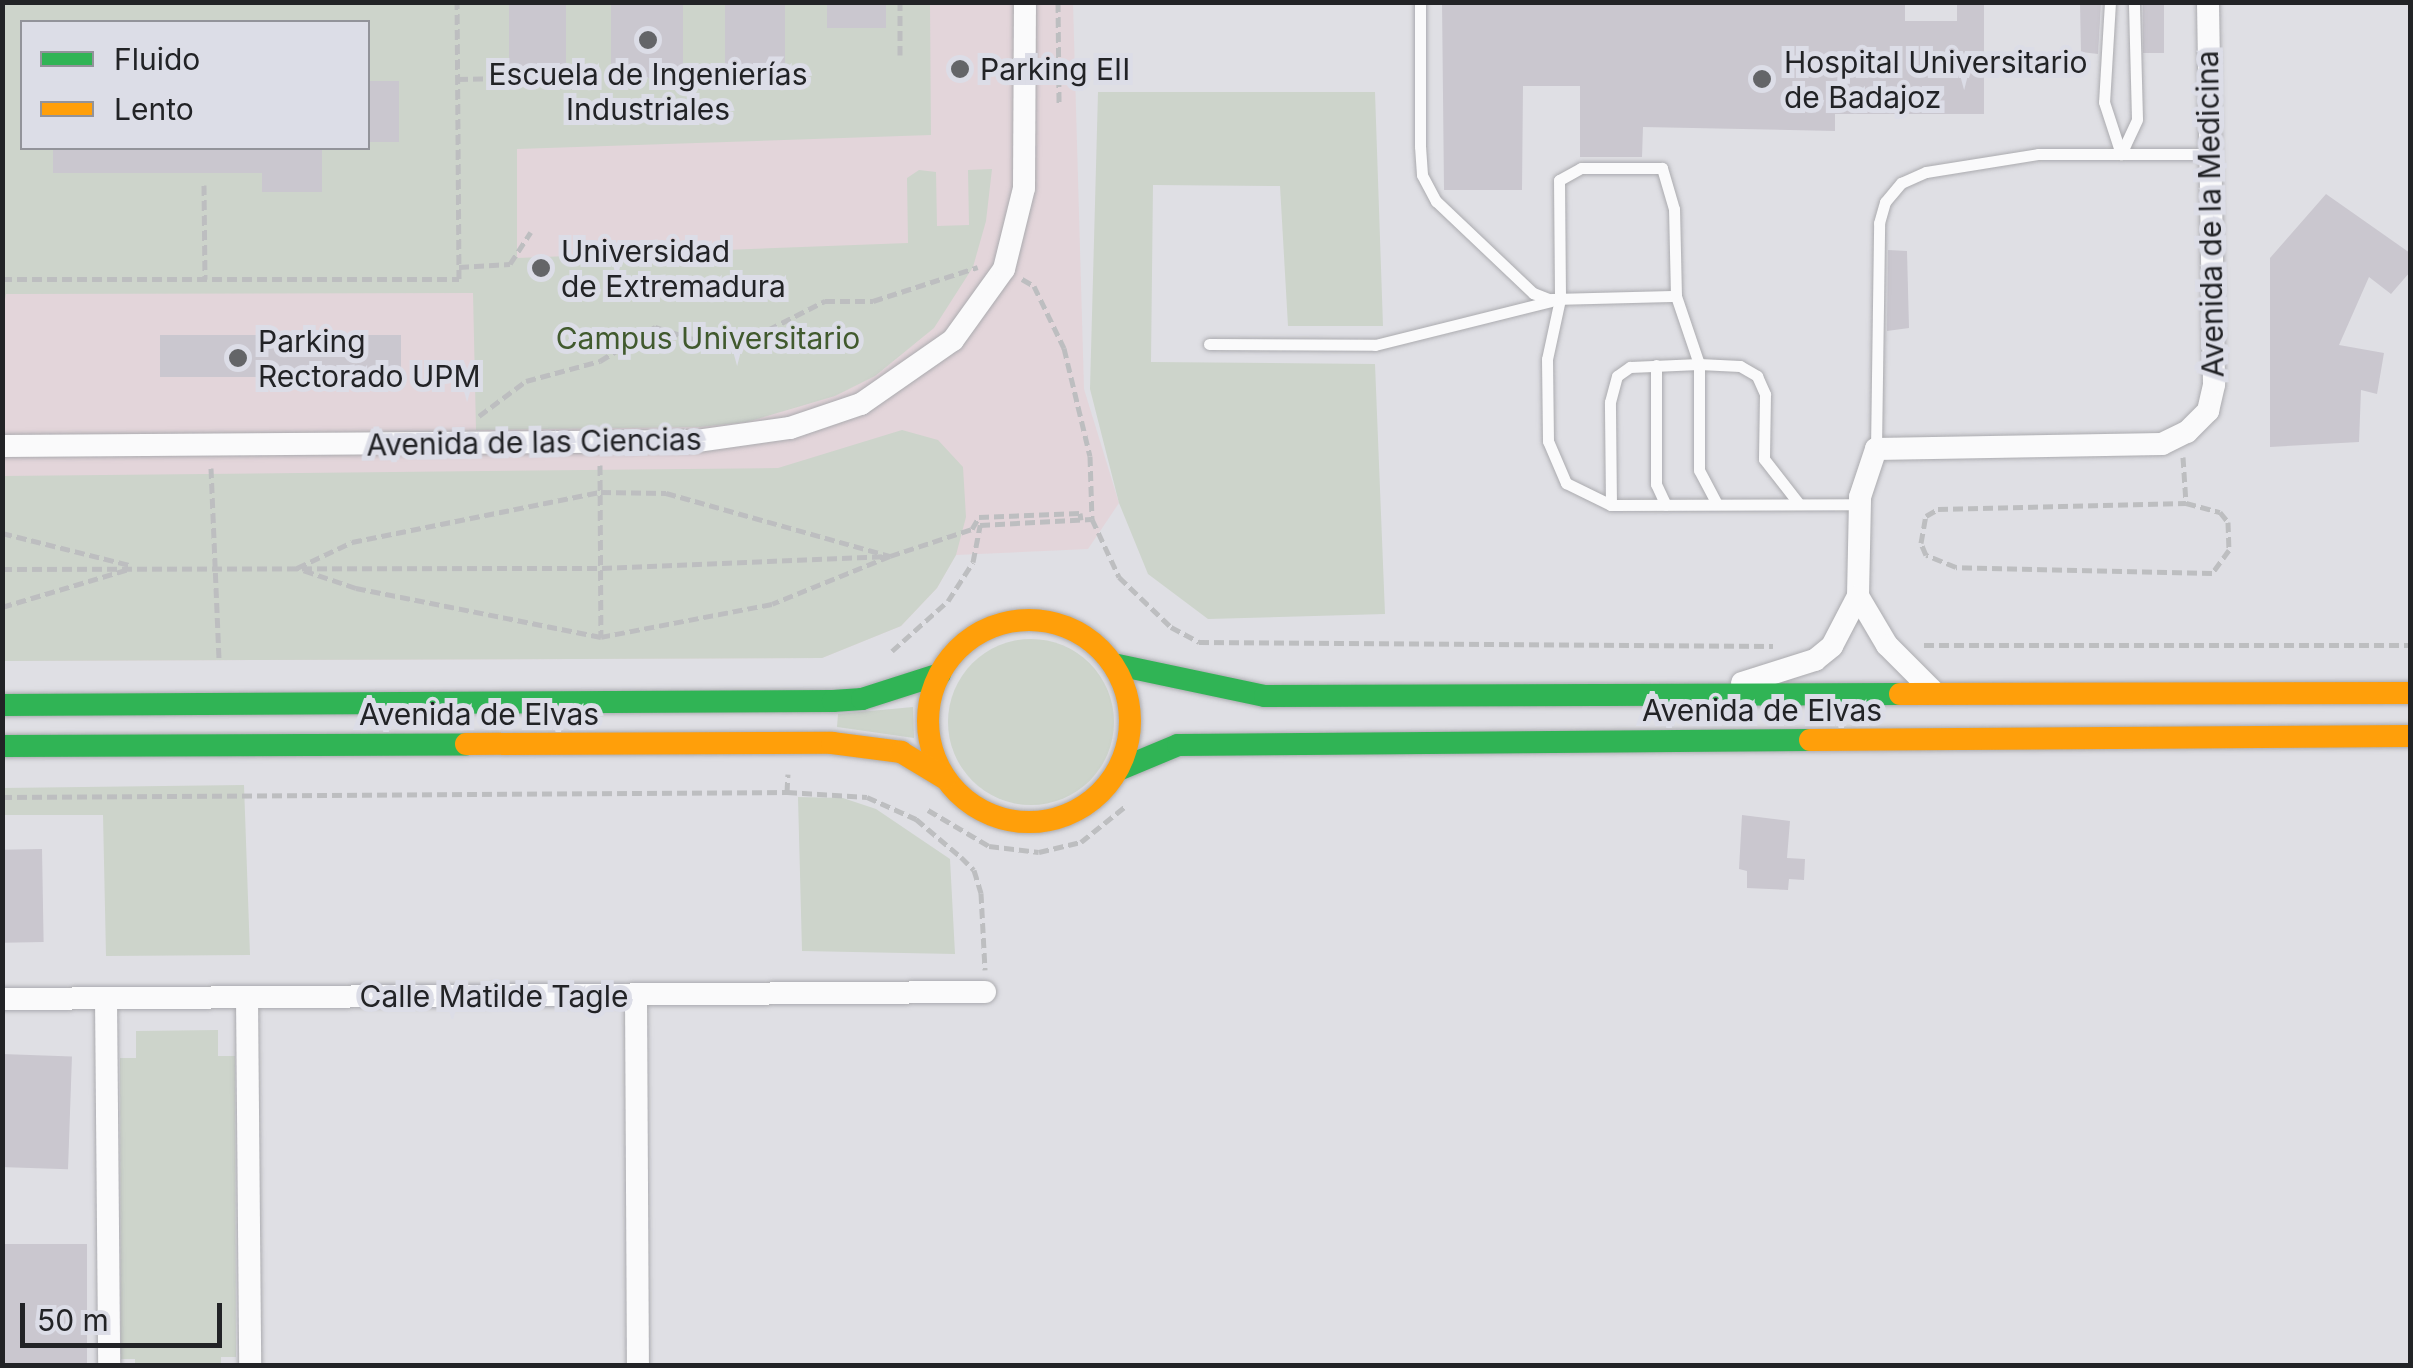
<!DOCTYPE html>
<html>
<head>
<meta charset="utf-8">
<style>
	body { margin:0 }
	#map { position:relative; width:2413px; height:1368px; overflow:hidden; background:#dfdfe4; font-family:Inter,sans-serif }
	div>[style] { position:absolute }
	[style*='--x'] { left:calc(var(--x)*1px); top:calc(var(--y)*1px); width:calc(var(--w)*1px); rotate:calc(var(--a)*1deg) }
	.education>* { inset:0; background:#e3d5da }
	.green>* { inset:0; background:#cdd4cb }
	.round { border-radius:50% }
	.building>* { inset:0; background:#cac7cf; transform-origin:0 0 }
	.path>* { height:5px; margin-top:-2.5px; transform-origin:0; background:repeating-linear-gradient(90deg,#bdbec0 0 10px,transparent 0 15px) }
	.roads { filter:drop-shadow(0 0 2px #ababaf) drop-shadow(0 0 2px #ababaf) }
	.lane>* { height:11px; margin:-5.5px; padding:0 5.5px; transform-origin:5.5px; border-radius:5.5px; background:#fafafb }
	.street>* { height:22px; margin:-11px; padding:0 11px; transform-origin:11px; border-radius:11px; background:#fafafb }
	.fast>* { height:22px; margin:-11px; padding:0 11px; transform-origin:11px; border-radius:11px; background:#30b455 }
	.slow>* { height:22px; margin:-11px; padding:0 11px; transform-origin:11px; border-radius:11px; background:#ff9f0a }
	.slow>.ring { margin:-11px; padding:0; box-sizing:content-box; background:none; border:22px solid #ff9f0a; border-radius:50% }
	.dots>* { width:28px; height:28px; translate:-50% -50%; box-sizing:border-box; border:5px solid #dcdde7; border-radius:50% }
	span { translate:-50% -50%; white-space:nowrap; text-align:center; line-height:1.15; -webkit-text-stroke:10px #dcdde7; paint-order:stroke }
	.poi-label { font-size:30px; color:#222326 }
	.left { translate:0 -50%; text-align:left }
	.street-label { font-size:30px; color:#222326 }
	.park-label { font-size:30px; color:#415a2e }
	.frame { position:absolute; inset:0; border:5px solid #222326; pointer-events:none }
	.legend { position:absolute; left:20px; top:20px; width:350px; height:130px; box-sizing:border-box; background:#dcdde7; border:2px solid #92939a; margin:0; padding:12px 18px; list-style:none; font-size:30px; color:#222326 }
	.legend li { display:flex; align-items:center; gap:20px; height:50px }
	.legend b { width:50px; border:2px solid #92939a }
	.scale { position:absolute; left:20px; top:1303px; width:202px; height:45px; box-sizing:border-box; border:5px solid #222326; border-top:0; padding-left:12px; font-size:30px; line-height:35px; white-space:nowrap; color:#222326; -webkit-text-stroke:8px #dcdde7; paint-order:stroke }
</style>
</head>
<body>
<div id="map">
	<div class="education">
		<i style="clip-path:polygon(evenodd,2px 3px,1073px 3px,1084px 389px,1119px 503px,1088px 549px,956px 555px,937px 588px,901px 626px,822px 658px,3px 661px,2px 3px,22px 22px,368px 22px,368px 148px,22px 148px,22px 22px)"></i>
	</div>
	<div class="green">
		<i style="clip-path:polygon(evenodd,3px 3px,930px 3px,931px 135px,517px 149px,517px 258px,908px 243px,907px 178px,919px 170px,936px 172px,937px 226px,969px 225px,968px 170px,992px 169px,986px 221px,973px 267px,934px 328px,875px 376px,835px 396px,747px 422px,700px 427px,476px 430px,473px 293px,6px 294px,3px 312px,3px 3px,22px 22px,368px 22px,368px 148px,22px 148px,22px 22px)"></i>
		<i style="clip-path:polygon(1098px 92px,1375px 92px,1383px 326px,1288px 326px,1280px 186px,1153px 185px,1151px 362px,1375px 364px,1385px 614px,1208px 619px,1148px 574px,1119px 503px,1090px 389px)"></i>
		<i style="clip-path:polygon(902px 430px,938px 440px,963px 467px,966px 517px,956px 555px,937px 588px,901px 626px,822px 658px,3px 661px,3px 476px,778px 468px)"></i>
		<i class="round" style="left:948px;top:639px;width:166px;height:166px"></i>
		<i style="clip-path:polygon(913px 707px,914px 738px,837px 727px,838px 714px)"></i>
		<i style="clip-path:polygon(244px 785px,250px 955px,106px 956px,103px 815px,3px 815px,3px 788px)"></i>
		<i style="clip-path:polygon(798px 797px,843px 798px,876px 809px,950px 859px,955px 954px,802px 951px)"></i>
		<i style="clip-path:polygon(218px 1030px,218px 1056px,235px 1056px,236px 1357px,221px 1357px,221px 1365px,135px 1365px,135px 1359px,121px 1359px,120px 1058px,136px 1058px,136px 1031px)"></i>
	</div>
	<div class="building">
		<i style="left:509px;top:2px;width:57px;height:79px"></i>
		<i style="left:611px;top:2px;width:72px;height:76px"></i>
		<i style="left:725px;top:2px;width:60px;height:76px"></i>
		<i style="left:827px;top:2px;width:59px;height:26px"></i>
		<i style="clip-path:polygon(1442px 2px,1905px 2px,1905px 21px,1957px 21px,1957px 2px,1984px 2px,1984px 114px,1835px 114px,1835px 131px,1643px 127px,1642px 157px,1580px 157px,1580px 86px,1523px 86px,1522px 190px,1444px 190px)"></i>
		<i style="clip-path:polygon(2080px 2px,2101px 2px,2098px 54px,2081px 52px)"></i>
		<i style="left:2143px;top:2px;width:21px;height:51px"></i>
		<i style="left:368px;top:81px;width:31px;height:61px"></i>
		<i style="clip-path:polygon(53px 148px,322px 148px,322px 192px,262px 192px,262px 173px,53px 173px)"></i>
		<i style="clip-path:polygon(2326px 194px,2410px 253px,2410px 272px,2391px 294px,2369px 277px,2339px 345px,2384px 353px,2377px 394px,2361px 390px,2359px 442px,2270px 447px,2270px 258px)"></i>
		<i style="clip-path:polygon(1888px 250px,1907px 251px,1909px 328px,1887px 331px)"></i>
		<i style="left:401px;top:335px;width:42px;height:241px;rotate:90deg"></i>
		<i style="clip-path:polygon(1742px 815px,1790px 821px,1787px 858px,1805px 859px,1804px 880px,1789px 879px,1788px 890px,1747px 888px,1747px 871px,1739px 869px)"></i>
		<i style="left:42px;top:849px;width:93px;height:40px;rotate:89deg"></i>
		<i style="left:2px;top:1054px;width:70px;height:113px;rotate:2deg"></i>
		<i style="left:87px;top:1244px;width:122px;height:85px;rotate:90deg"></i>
	</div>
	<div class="path">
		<i style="--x:1058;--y:2;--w:104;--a:89.4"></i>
		<i style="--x:900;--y:55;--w:53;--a:-90"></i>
		<i style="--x:458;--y:79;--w:47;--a:-1.2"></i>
		<i style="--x:204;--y:185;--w:94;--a:89.4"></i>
		<i style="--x:459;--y:267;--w:51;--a:-3.4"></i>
		<i style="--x:510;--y:264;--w:38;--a:-57"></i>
		<i style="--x:2;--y:279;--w:457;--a:0"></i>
		<i style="--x:459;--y:279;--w:277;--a:-90.4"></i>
		<i style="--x:1022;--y:279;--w:14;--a:30"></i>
		<i style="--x:1034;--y:286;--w:69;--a:64.2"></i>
		<i style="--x:1064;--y:348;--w:111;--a:76.5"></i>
		<i style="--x:1090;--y:456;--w:63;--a:88.2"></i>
		<i style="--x:479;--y:416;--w:59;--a:-36.7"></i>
		<i style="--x:526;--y:381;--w:77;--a:-15.1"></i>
		<i style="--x:600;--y:361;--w:65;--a:-31.7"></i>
		<i style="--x:655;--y:327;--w:77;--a:17.5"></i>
		<i style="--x:728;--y:350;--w:109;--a:-26.8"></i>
		<i style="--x:825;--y:301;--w:48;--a:0"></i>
		<i style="--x:873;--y:301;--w:110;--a:-17.9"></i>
		<i style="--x:2183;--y:457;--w:46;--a:86.3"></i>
		<i style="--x:600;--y:465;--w:172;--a:89.7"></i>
		<i style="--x:211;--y:468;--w:190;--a:87.6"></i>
		<i style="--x:601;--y:492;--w:65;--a:0.9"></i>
		<i style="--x:666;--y:493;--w:233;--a:15.7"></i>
		<i style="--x:890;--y:556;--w:127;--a:157.9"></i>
		<i style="--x:772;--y:604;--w:174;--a:169.1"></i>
		<i style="--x:601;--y:637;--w:250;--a:-168.7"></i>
		<i style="--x:356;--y:588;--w:62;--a:-161.3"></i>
		<i style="--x:297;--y:568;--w:61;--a:-25.3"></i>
		<i style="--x:352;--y:542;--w:254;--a:-11.4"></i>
		<i style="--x:2186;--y:503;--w:35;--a:15"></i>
		<i style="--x:2220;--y:512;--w:13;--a:51"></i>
		<i style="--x:2228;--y:522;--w:28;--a:88"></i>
		<i style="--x:2229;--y:550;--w:29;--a:126"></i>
		<i style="--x:2212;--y:573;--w:256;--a:-178.7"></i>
		<i style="--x:1956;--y:567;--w:32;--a:-158"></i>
		<i style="--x:1926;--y:555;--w:13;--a:-113"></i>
		<i style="--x:1921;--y:543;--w:27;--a:-80"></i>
		<i style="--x:1926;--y:516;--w:14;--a:-30"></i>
		<i style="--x:1938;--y:509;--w:248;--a:-1.4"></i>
		<i style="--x:2;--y:533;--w:131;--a:14.1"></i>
		<i style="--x:2;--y:569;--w:600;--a:-0.1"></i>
		<i style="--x:602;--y:568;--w:288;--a:-2.4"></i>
		<i style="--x:890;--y:556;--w:86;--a:-18.2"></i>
		<i style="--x:972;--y:529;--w:14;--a:-60"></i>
		<i style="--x:979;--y:517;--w:101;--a:-2.3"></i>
		<i style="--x:1080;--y:513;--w:7;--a:82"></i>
		<i style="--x:2;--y:607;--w:133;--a:-16.7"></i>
		<i style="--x:1924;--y:645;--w:486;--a:0"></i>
		<i style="--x:892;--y:651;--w:75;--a:-41.8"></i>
		<i style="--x:948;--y:601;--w:46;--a:-57.3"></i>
		<i style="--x:973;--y:562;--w:38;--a:-79"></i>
		<i style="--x:980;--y:525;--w:112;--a:-3.1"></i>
		<i style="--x:1092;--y:519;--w:64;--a:65"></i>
		<i style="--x:1119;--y:577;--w:72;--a:43.9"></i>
		<i style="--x:1171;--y:627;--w:32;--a:28"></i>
		<i style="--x:1199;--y:642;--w:574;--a:0.4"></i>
		<i style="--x:787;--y:792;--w:80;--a:3.6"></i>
		<i style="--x:867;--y:797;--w:54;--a:24.2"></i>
		<i style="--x:916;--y:819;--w:59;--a:40.2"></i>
		<i style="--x:961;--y:857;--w:18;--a:45"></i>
		<i style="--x:974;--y:870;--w:24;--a:73"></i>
		<i style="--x:981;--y:893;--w:77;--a:87"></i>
		<i style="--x:2;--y:797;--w:785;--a:-0.36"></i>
		<i style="--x:787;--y:792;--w:18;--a:-87"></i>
		<i style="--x:928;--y:810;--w:71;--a:30.5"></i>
		<i style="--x:989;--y:846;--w:50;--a:6.8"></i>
		<i style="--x:1039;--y:852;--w:43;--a:-13.4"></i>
		<i style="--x:1081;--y:842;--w:59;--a:-38.8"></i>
	</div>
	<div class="roads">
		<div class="lane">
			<i style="--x:1420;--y:2;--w:144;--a:90"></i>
			<i style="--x:1420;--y:146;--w:29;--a:86"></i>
			<i style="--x:1422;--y:175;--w:30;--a:62"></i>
			<i style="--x:1436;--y:201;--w:134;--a:43.5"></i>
			<i style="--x:1533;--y:293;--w:17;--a:21"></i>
			<i style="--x:1549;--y:299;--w:127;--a:-1.4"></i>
			<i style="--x:2110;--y:2;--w:100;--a:93.4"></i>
			<i style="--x:2104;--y:102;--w:55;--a:71.9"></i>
			<i style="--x:2121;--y:154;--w:38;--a:-65"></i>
			<i style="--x:2137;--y:119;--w:117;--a:-91.5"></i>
			<i style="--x:1209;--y:344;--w:166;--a:0.3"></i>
			<i style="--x:1375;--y:345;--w:181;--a:-14"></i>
			<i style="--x:1656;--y:365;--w:119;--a:90"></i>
			<i style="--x:1656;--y:484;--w:23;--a:65"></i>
			<i style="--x:1876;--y:449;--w:226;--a:-89.2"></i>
			<i style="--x:1879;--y:223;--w:22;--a:-74"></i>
			<i style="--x:1885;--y:202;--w:25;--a:-50"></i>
			<i style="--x:1901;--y:183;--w:27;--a:-24"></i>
			<i style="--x:1926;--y:172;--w:113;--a:-9.1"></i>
			<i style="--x:2038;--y:154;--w:172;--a:0"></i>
			<i style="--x:1717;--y:504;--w:38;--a:-118"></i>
			<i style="--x:1699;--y:470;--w:106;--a:-90"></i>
			<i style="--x:1699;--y:364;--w:72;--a:-108.7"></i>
			<i style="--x:1676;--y:296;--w:87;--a:-91.3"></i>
			<i style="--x:1674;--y:209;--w:43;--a:-106.3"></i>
			<i style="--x:1662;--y:168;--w:81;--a:180"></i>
			<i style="--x:1581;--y:168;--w:25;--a:151"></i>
			<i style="--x:1559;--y:180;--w:119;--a:89.5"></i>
			<i style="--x:1560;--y:299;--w:61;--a:102.2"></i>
			<i style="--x:1547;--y:359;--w:82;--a:89.3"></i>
			<i style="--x:1548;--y:441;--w:46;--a:66.8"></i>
			<i style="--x:1566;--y:483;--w:50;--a:26.1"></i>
			<i style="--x:1611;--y:505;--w:249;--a:-0.2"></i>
			<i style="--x:1611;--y:505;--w:103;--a:-90.6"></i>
			<i style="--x:1610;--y:402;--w:27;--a:-75"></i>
			<i style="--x:1617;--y:376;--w:16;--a:-35"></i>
			<i style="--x:1630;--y:367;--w:69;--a:-2.5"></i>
			<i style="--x:1699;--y:364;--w:41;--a:2.8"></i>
			<i style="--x:1740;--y:366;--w:20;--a:30"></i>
			<i style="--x:1757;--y:376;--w:20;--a:66"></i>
			<i style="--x:1765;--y:394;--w:65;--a:90.9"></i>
			<i style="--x:1764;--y:459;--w:57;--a:52.1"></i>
		</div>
		<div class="street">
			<i style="--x:2;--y:446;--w:695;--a:-0.41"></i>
			<i style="--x:697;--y:441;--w:94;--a:-8"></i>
			<i style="--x:790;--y:428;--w:75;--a:-18.7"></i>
			<i style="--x:861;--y:404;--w:112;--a:-34.8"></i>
			<i style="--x:953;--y:340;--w:87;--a:-54.3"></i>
			<i style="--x:1004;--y:269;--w:83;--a:-76.1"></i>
			<i style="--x:1024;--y:188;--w:186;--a:-89.7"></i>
			<i style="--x:1858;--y:596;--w:99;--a:-88.8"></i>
			<i style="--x:1860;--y:497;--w:51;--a:-71.6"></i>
			<i style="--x:1876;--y:449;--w:286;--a:-1"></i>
			<i style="--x:2162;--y:444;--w:28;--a:-26"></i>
			<i style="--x:2187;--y:432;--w:30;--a:-45"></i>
			<i style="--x:2208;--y:411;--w:28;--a:-77"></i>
			<i style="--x:2214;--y:384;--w:382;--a:-90.9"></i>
			<i style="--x:1742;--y:683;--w:77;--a:-17.5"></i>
			<i style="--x:1815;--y:660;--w:22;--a:-39"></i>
			<i style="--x:1832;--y:646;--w:56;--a:-62.5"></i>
			<i style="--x:1858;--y:596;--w:57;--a:59.4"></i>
			<i style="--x:1887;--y:645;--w:66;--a:45"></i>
			<i style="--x:636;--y:995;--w:371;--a:89.7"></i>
			<i style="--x:247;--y:997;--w:369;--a:89.5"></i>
			<i style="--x:106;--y:998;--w:368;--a:89.5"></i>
			<i style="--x:2;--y:999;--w:983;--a:-0.41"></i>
		</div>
		<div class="fast">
			<i style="--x:1113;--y:664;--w:155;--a:11.9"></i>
			<i style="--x:1265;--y:696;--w:635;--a:-0.18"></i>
			<i style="--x:2;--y:705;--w:831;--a:-0.28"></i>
			<i style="--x:833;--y:701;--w:29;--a:-4"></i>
			<i style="--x:862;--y:699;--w:82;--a:-17.8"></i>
			<i style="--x:2;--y:746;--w:464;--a:-0.2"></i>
			<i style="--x:1118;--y:770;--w:65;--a:-22.6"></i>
			<i style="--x:1178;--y:745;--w:632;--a:-0.45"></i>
		</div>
		<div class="slow">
			<i class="ring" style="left:928px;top:620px;width:180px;height:180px"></i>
			<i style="--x:1900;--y:694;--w:510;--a:-0.11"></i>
			<i style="--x:1810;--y:740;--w:600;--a:-0.38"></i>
			<i style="--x:466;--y:744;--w:366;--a:-0.2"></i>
			<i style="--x:832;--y:743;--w:70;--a:7.4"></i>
			<i style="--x:901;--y:752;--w:52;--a:31"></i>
		</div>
	</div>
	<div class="dots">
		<i style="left:648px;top:40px;background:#646568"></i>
		<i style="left:960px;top:69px;background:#646568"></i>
		<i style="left:1762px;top:79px;background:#646568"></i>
		<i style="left:541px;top:268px;background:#646568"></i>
		<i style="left:238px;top:358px;background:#646568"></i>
	</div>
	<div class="poi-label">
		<span class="left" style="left:1784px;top:79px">Hospital Universitario<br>de Badajoz</span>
		<span class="left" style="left:980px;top:69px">Parking EII</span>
		<span style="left:648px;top:91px">Escuela de Ingenierías<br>Industriales</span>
		<span class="left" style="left:561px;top:268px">Universidad<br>de Extremadura</span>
		<span class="left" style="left:258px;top:358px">Parking<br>Rectorado UPM</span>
	</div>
	<div class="street-label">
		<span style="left:2210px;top:214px;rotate:-91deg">Avenida de la Medicina</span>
		<span style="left:534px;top:442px;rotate:-1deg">Avenida de las Ciencias</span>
		<span style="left:1762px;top:710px">Avenida de Elvas</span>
		<span style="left:479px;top:714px">Avenida de Elvas</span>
		<span style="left:494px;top:996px">Calle Matilde Tagle</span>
	</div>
	<div class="park-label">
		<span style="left:708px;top:338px">Campus Universitario</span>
	</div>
	<div class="frame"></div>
	<ul class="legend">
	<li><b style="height:12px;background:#30b455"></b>Fluido</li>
	<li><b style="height:12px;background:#ff9f0a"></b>Lento</li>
	</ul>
	<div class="scale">50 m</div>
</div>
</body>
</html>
